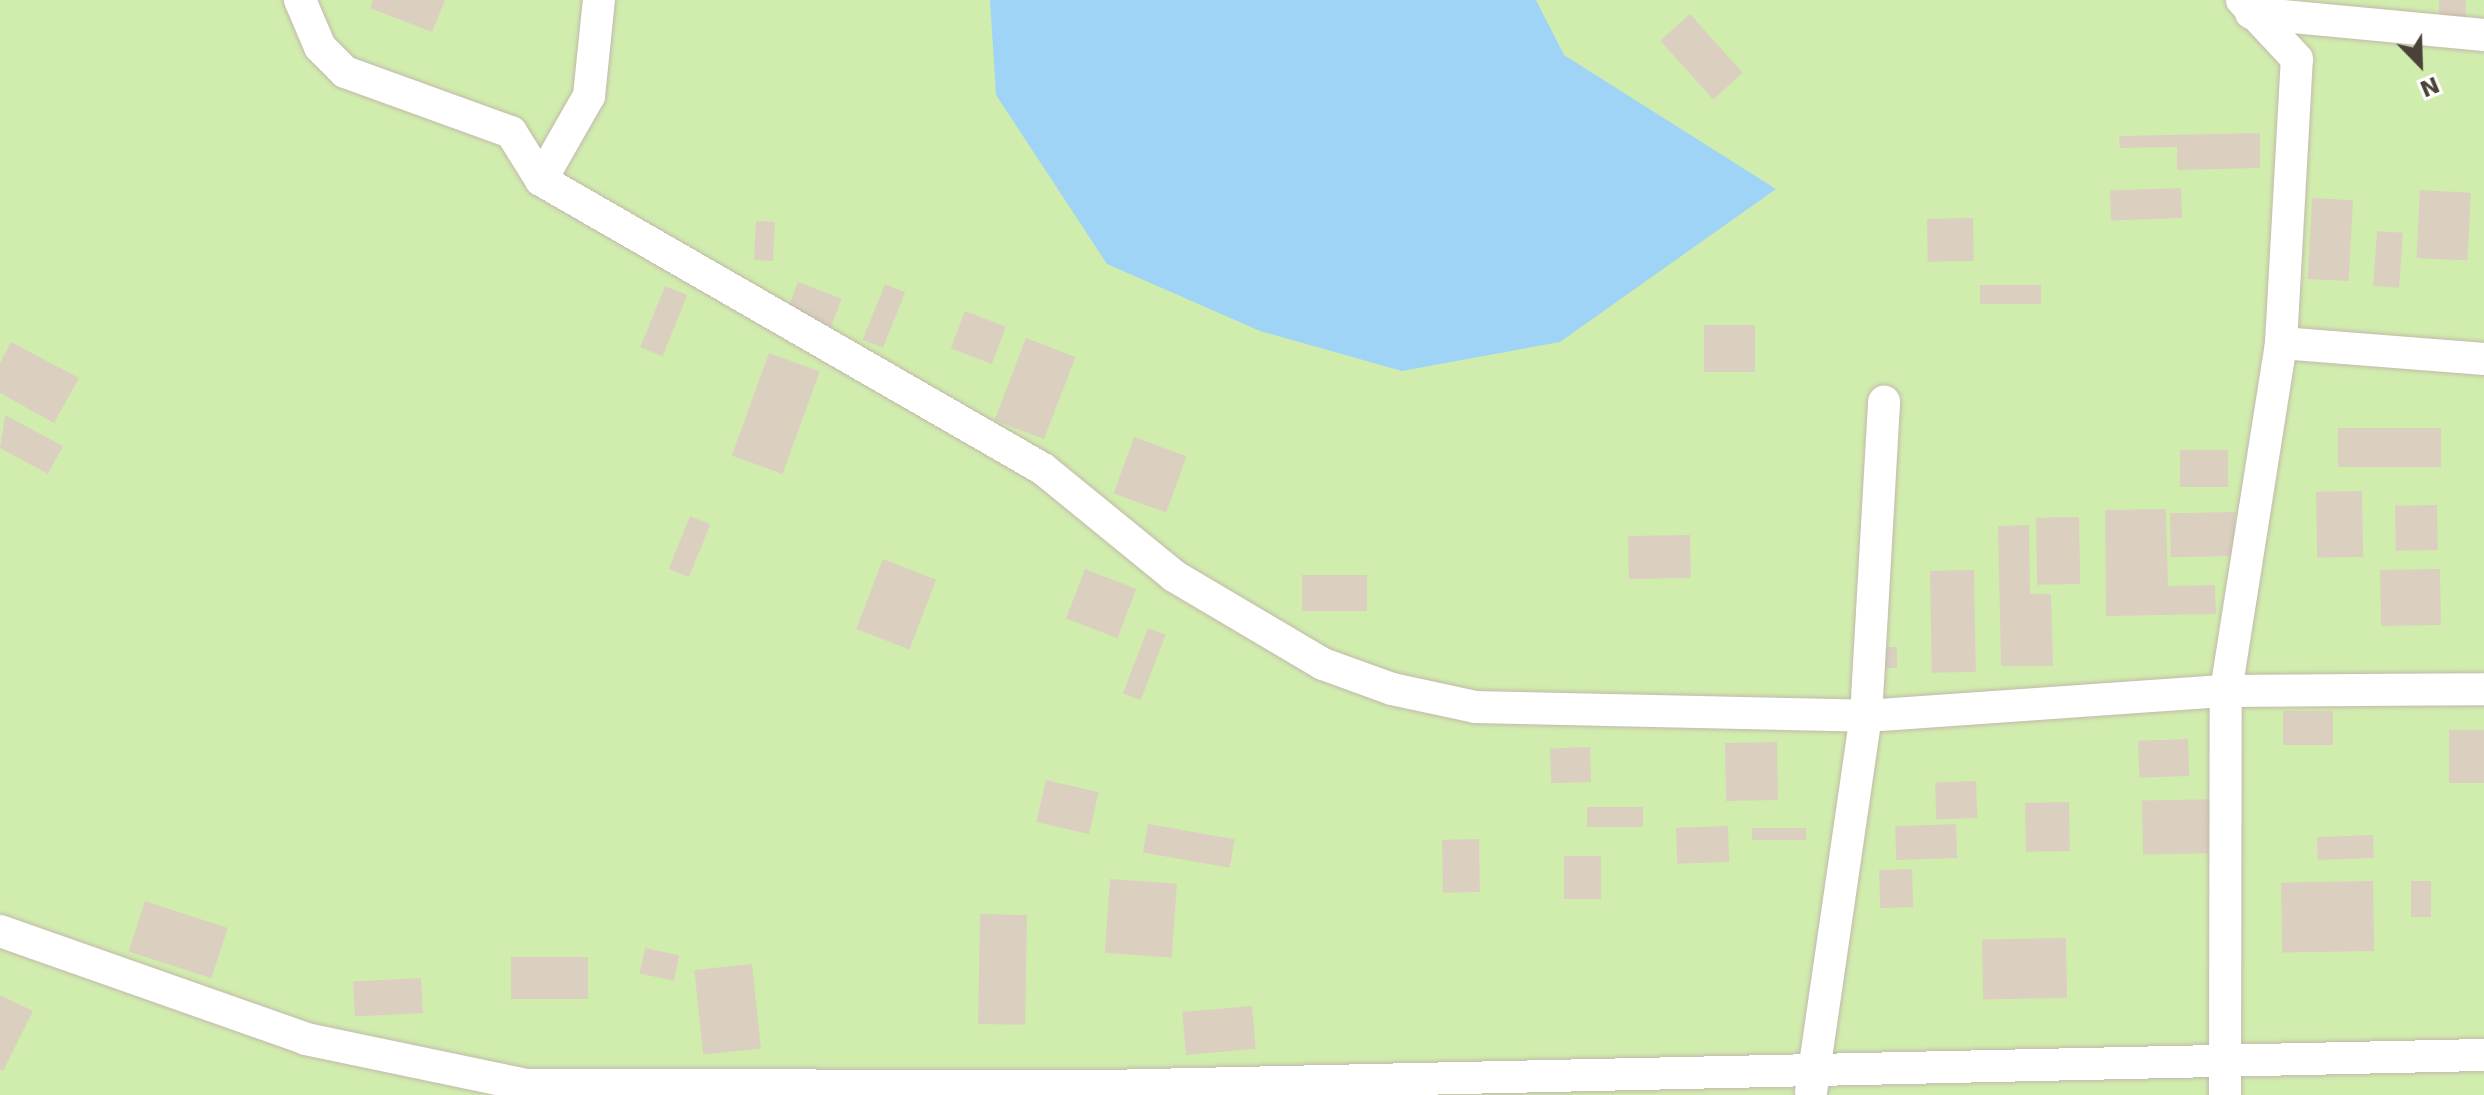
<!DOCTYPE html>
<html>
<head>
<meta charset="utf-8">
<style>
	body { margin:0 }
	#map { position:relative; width:2484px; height:1095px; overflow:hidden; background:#f5f1e8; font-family:"DejaVu Sans",sans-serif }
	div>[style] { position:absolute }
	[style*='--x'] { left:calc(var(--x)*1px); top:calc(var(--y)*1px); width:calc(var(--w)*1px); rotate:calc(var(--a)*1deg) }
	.green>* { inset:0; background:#d1edae; transform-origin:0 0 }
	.water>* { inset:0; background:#a0d4f7 }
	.building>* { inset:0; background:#dbd0bf; transform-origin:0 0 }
	.roads { filter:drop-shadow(0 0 2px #c2b9aa) drop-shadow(0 0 2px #c2b9aa) }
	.street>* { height:32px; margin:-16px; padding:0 16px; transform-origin:16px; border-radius:16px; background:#fff }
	span { translate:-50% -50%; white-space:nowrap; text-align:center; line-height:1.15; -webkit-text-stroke:7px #fff; paint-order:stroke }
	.north { position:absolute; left:2380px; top:24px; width:80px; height:80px; -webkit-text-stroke:6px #fff; paint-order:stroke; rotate:157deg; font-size:22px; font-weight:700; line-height:32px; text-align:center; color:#4a4236 }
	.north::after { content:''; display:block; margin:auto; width:28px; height:36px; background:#4a4236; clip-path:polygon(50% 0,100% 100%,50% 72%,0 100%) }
</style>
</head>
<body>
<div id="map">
	<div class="green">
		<i style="left:0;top:0;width:2484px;height:1095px"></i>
	</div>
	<div class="water">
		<i style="clip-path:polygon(990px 0,1536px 0,1564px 55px,1776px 189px,1560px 342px,1402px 371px,1260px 331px,1107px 264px,996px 95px)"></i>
	</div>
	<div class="building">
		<i style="clip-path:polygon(373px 0,445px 0,432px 32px,370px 8px)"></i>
		<i style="left:2439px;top:0;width:27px;height:19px"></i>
		<i style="left:1690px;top:14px;width:79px;height:40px;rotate:48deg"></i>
		<i style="clip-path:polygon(2260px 133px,2260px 168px,2177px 170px,2177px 147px,2120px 148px,2119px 136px)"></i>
		<i style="left:2181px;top:188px;width:30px;height:71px;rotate:88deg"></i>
		<i style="left:2420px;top:190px;width:51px;height:68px;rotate:3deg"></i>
		<i style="left:2312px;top:198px;width:41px;height:81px;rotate:3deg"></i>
		<i style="left:1973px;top:218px;width:43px;height:46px;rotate:89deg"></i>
		<i style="left:756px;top:221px;width:19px;height:39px;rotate:3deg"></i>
		<i style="left:2377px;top:231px;width:26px;height:55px;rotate:4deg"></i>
		<i style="left:798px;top:282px;width:47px;height:30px;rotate:21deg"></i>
		<i style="left:885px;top:284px;width:22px;height:60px;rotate:22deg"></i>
		<i style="left:2041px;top:285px;width:19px;height:61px;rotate:90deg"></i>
		<i style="left:665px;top:286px;width:24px;height:66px;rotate:22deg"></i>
		<i style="left:965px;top:311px;width:44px;height:40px;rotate:21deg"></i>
		<i style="left:1755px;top:325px;width:47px;height:51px;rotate:90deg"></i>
		<i style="left:1026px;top:338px;width:53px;height:88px;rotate:21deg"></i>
		<i style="clip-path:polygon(11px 342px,79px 378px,54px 423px,0 393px,0 363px)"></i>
		<i style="left:769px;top:353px;width:54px;height:109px;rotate:20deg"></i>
		<i style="clip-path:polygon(5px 415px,63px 446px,48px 474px,0 448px)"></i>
		<i style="left:2441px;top:428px;width:39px;height:103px;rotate:90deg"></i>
		<i style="left:1134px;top:437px;width:56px;height:60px;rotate:20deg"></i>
		<i style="left:2180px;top:450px;width:48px;height:37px"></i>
		<i style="left:2362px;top:491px;width:66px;height:46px;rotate:89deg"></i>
		<i style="left:2437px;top:505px;width:45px;height:42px;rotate:89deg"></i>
		<i style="clip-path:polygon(2166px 509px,2168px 586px,2215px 585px,2216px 614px,2106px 616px,2105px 510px)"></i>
		<i style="left:2235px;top:512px;width:44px;height:65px;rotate:89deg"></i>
		<i style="left:690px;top:516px;width:22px;height:57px;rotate:22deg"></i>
		<i style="left:2079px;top:517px;width:67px;height:43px;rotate:89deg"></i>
		<i style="clip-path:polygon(2029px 525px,2030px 594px,2051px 594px,2053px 666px,2001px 666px,1998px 526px)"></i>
		<i style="left:1690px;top:535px;width:43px;height:62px;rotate:89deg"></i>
		<i style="left:883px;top:559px;width:57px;height:75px;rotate:21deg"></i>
		<i style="left:1085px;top:569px;width:55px;height:53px;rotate:21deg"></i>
		<i style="left:2440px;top:569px;width:56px;height:60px;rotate:89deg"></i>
		<i style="left:1974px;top:570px;width:102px;height:44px;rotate:89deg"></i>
		<i style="left:1367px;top:575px;width:36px;height:65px;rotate:90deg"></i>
		<i style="left:1148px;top:628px;width:19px;height:70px;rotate:21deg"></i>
		<i style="left:1897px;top:647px;width:21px;height:19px;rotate:90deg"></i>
		<i style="left:2333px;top:711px;width:34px;height:50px;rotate:90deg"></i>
		<i style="left:2484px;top:730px;width:53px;height:35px;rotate:90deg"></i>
		<i style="left:2188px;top:739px;width:37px;height:50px;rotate:88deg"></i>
		<i style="left:1777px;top:742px;width:58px;height:52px;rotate:89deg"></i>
		<i style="left:1590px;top:747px;width:35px;height:40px;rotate:88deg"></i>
		<i style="left:1046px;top:780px;width:54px;height:43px;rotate:13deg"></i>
		<i style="left:1976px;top:781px;width:37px;height:41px;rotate:88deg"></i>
		<i style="left:2224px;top:799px;width:54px;height:82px;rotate:89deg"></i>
		<i style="left:2069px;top:802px;width:49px;height:44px;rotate:89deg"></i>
		<i style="left:1643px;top:807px;width:20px;height:56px;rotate:90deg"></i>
		<i style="left:1148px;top:824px;width:88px;height:29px;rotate:10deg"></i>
		<i style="left:1956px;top:824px;width:34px;height:61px;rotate:88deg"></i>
		<i style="left:1728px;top:826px;width:36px;height:52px;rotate:88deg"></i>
		<i style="left:1806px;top:828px;width:12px;height:54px;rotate:90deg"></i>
		<i style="left:2373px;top:835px;width:23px;height:56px;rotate:88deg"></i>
		<i style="left:1479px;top:839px;width:53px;height:37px;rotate:89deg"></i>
		<i style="left:1601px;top:856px;width:43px;height:37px;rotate:90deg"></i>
		<i style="left:1912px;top:869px;width:38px;height:33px;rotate:88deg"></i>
		<i style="left:1110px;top:879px;width:67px;height:74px;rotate:4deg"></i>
		<i style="left:2373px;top:881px;width:70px;height:92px;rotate:89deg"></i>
		<i style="left:2431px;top:881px;width:36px;height:20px;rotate:90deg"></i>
		<i style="left:145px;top:901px;width:87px;height:53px;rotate:18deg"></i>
		<i style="left:980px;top:914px;width:47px;height:110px;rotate:1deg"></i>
		<i style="left:2066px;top:938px;width:60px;height:84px;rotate:89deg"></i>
		<i style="left:645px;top:948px;width:35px;height:26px;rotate:12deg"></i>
		<i style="left:511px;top:957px;width:77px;height:42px"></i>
		<i style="left:752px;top:964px;width:85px;height:58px;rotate:84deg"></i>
		<i style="left:421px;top:978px;width:35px;height:68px;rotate:87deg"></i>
		<i style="clip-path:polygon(0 995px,33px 1011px,3px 1071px,0 1070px)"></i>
		<i style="left:1252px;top:1006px;width:43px;height:70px;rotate:85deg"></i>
	</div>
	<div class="roads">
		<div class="street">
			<i style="--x:300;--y:0;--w:51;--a:66.9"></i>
			<i style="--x:320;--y:47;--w:35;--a:45"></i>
			<i style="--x:345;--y:72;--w:177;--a:19.9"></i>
			<i style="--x:511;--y:132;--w:57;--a:58"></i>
			<i style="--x:541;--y:180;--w:579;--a:29.93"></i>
			<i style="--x:1043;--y:469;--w:169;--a:39.2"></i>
			<i style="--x:1174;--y:576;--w:173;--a:30.6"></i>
			<i style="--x:1323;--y:664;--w:73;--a:19.9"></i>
			<i style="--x:1392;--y:689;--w:85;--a:12.2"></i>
			<i style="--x:1475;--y:707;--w:391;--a:1.3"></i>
			<i style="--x:1866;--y:716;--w:361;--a:-4"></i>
			<i style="--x:2226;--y:691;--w:258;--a:-0.4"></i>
			<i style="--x:2251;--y:13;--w:234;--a:5.4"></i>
			<i style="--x:541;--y:180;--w:97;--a:-60.3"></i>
			<i style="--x:589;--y:96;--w:97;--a:-84.1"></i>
			<i style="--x:2281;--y:343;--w:204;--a:4.5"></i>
			<i style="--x:0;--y:931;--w:324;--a:19.4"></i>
			<i style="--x:306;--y:1039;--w:226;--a:11.8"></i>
			<i style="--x:527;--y:1085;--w:578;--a:0.1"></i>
			<i style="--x:1105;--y:1086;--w:1379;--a:-1.29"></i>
			<i style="--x:1811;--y:1092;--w:380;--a:-81.7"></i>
			<i style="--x:1866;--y:716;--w:315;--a:-86.7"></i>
			<i style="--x:2225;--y:1095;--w:404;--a:-89.9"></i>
			<i style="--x:2226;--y:691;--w:352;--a:-81"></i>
			<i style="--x:2281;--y:343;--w:284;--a:-86.8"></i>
			<i style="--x:2297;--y:59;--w:81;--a:-133"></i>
		</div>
	</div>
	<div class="north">N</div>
</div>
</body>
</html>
